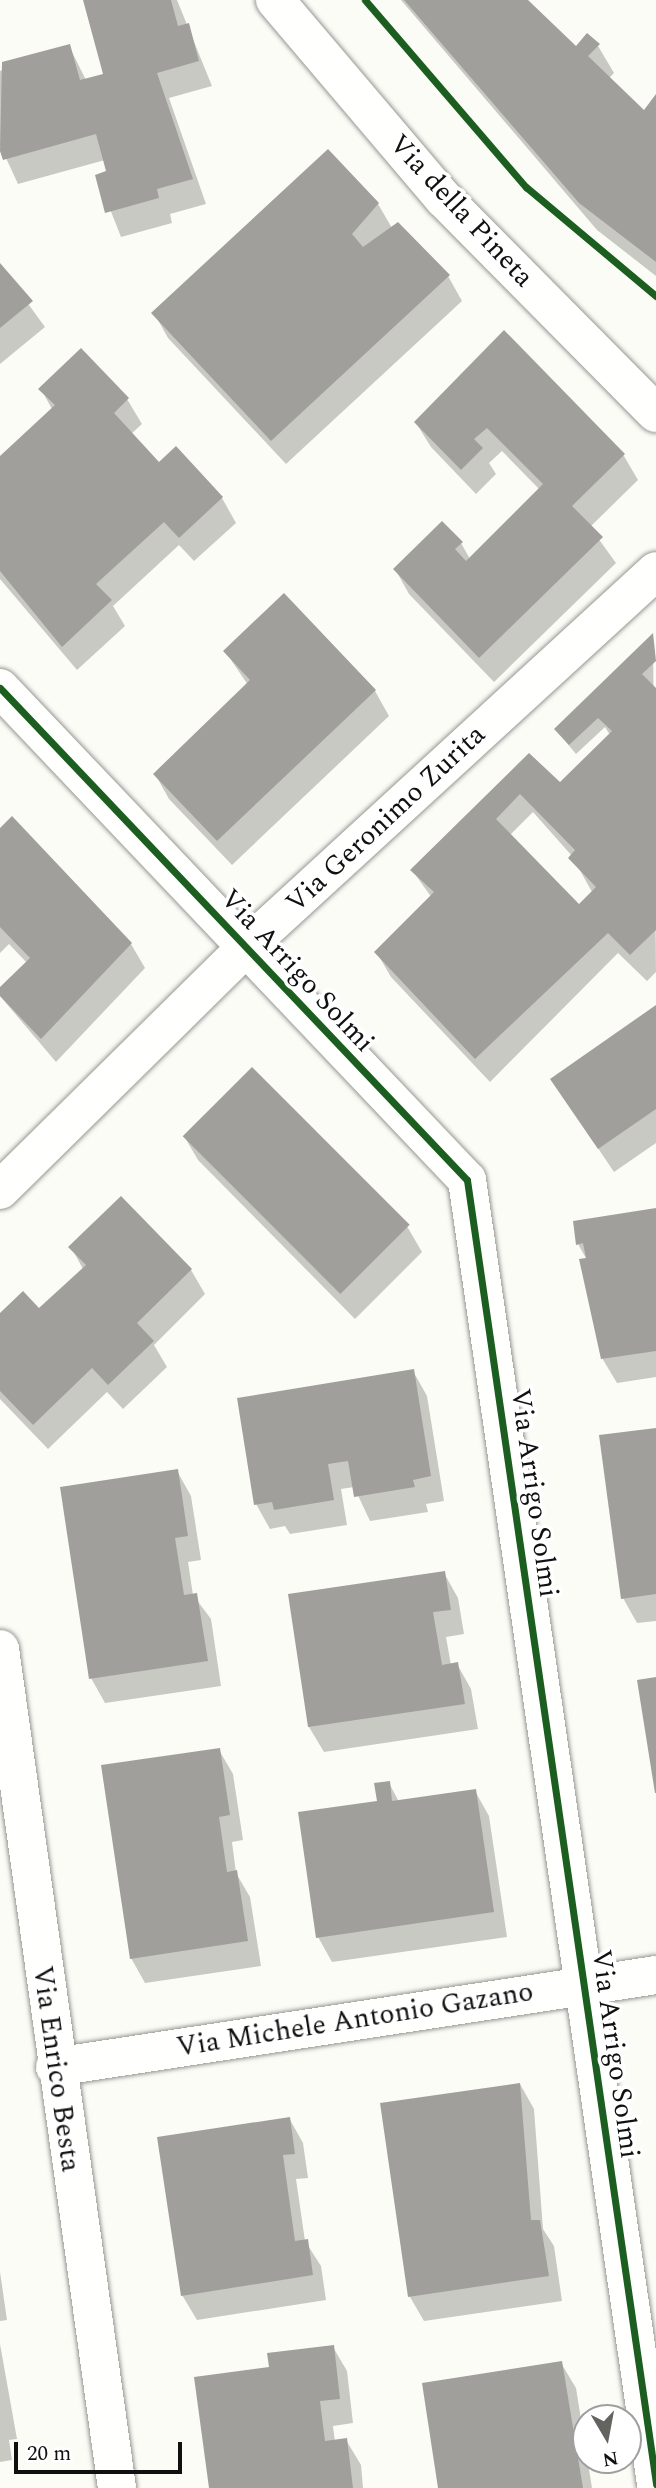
<!DOCTYPE html>
<html>
<head>
<meta charset="utf-8">
<style>
	body { margin:0 }
	#map { position:relative; width:656px; height:2488px; overflow:hidden; background:#fcfcf6; font-family:Spectral,serif }
	div>[style] { position:absolute }
	[style*='--x'] { left:calc(var(--x)*1px); top:calc(var(--y)*1px); width:calc(var(--w)*1px); rotate:calc(var(--a)*1deg) }
	.shadow>* { inset:0; background:#0003 }
	.building>* { inset:0; background:#a09f9b; transform-origin:0 0 }
	.roads { filter:drop-shadow(0 0 2px #969694) drop-shadow(0 0 2px #969694) }
	.minor>* { height:38px; margin:-19px; padding:0 19px; transform-origin:19px; border-radius:19px; background:#fffffe }
	.tertiary>* { height:38px; margin:-19px; padding:0 19px; transform-origin:19px; border-radius:19px; background:#fffffe }
	.cycleway>* { height:7px; margin:-3.5px; padding:0 3.5px; transform-origin:3.5px; border-radius:3.5px; background:#1b5e20 }
	span { translate:-50% -50%; white-space:nowrap; text-align:center; line-height:1.15; -webkit-text-stroke:7px #fff; paint-order:stroke }
	.street-label { font-size:28px; color:#101010 }
	.north { position:absolute; left:572px; top:2404px; width:70px; height:70px; box-sizing:border-box; background:#fff; border:2px solid #9f9f9f; border-radius:50%; rotate:170deg; font-size:19px; font-weight:700; line-height:28px; text-align:center; color:#101010 }
	.north::after { content:''; display:block; margin:auto; width:24px; height:32px; background:#636360; clip-path:polygon(50% 0,100% 100%,50% 72%,0 100%) }
	.scale { position:absolute; left:14px; top:2442px; width:168px; height:32px; box-sizing:border-box; border:4px solid #101010; border-top:0; padding-left:9px; font-size:21px; line-height:24px; white-space:nowrap; color:#101010; -webkit-text-stroke:5px #fff; paint-order:stroke }
</style>
</head>
<body>
<div id="map">
	<div class="shadow">
		<i style="clip-path:polygon(85px 0,177px 0,212px 86px,169px 98px,206px 204px,170px 214px,172px 223px,121px 237px,97px 176px,108px 173px,105px 160px,18px 184px,0 145px,0 71px,69px 46px,86px 80px,106px 75px)"></i>
		<i style="clip-path:polygon(401px 0,526px 0,576px 48px,598px 46px,614px 73px,609px 78px,644px 113px,656px 97px,656px 276px,597px 230px)"></i>
		<i style="clip-path:polygon(378px 204px,392px 228px,448px 276px,462px 301px,286px 464px,168px 338px,154px 313px)"></i>
		<i style="clip-path:polygon(0 265px,45px 327px,0 364px)"></i>
		<i style="clip-path:polygon(504px 333px,624px 456px,638px 480px,590px 527px,616px 563px,494px 682px,409px 594px,395px 569px,461px 543px,470px 559px,540px 490px,502px 451px,489px 463px,496px 474px,476px 494px,431px 447px,416px 423px)"></i>
		<i style="clip-path:polygon(41px 389px,127px 399px,142px 424px,131px 434px,159px 464px,222px 498px,236px 523px,194px 561px,179px 545px,113px 606px,125px 626px,77px 670px,0 579px,0 458px,52px 409px)"></i>
		<i style="clip-path:polygon(284px 595px,375px 691px,389px 716px,232px 865px,169px 799px,155px 774px,248px 685px,225px 651px)"></i>
		<i style="clip-path:polygon(evenodd,653px 635px,656px 972px,647px 981px,618px 953px,490px 1082px,391px 977px,377px 953px,432px 898px,412px 870px,529px 755px,560px 784px,610px 735px,605px 727px,576px 754px,556px 730px,653px 635px,533px 812px,572px 856px,592px 892px,579px 906px,510px 835px,533px 812px)"></i>
		<i style="clip-path:polygon(0 829px,131px 944px,145px 968px,56px 1062px,0 996px,27px 963px,9px 944px,0 953px)"></i>
		<i style="clip-path:polygon(656px 1007px,656px 1143px,614px 1172px,552px 1080px)"></i>
		<i style="clip-path:polygon(252px 1069px,408px 1228px,422px 1252px,355px 1319px,198px 1160px,184px 1136px)"></i>
		<i style="clip-path:polygon(656px 1209px,656px 1377px,617px 1383px,602px 1358px,587px 1260px,578px 1244px)"></i>
		<i style="clip-path:polygon(71px 1247px,191px 1270px,205px 1294px,154px 1345px,167px 1367px,123px 1409px,107px 1392px,48px 1449px,0 1399px,0 1315px,39px 1310px,83px 1269px)"></i>
		<i style="clip-path:polygon(413px 1371px,427px 1396px,444px 1501px,426px 1504px,428px 1512px,370px 1521px,354px 1487px,341px 1489px,347px 1525px,290px 1534px,285px 1526px,270px 1529px,256px 1504px)"></i>
		<i style="clip-path:polygon(656px 1430px,656px 1621px,637px 1623px,623px 1598px)"></i>
		<i style="clip-path:polygon(177px 1471px,191px 1496px,201px 1560px,188px 1562px,193px 1595px,211px 1619px,221px 1686px,105px 1703px,91px 1678px)"></i>
		<i style="clip-path:polygon(444px 1573px,458px 1598px,464px 1634px,446px 1637px,451px 1665px,457px 1664px,471px 1689px,478px 1729px,324px 1752px,309px 1727px,290px 1595px)"></i>
		<i style="clip-path:polygon(219px 1750px,233px 1774px,243px 1840px,232px 1842px,236px 1873px,250px 1897px,261px 1966px,145px 1983px,131px 1958px)"></i>
		<i style="clip-path:polygon(389px 1783px,399px 1802px,475px 1791px,489px 1816px,507px 1937px,332px 1962px,318px 1937px)"></i>
		<i style="clip-path:polygon(520px 2084px,534px 2109px,543px 2229px,554px 2246px,562px 2301px,424px 2321px,410px 2297px)"></i>
		<i style="clip-path:polygon(289px 2118px,303px 2143px,308px 2178px,296px 2179px,305px 2241px,321px 2266px,326px 2300px,197px 2320px,182px 2295px)"></i>
		<i style="clip-path:polygon(0 2272px,7px 2320px,0 2321px)"></i>
		<i style="clip-path:polygon(0 2344px,17px 2439px,9px 2440px,12px 2460px,0 2462px)"></i>
		<i style="clip-path:polygon(333px 2347px,347px 2371px,353px 2423px,333px 2426px,335px 2442px,346px 2440px,361px 2465px,363px 2488px,210px 2488px,271px 2369px)"></i>
		<i style="clip-path:polygon(561px 2363px,576px 2388px,592px 2488px,440px 2488px)"></i>
	</div>
	<div class="building">
		<i style="clip-path:polygon(83px 0,171px 0,178px 26px,189px 23px,199px 61px,157px 73px,193px 179px,157px 189px,159px 198px,105px 213px,95px 175px,106px 171px,96px 134px,3px 160px,0 151px,2px 62px,70px 44px,80px 80px,103px 74px)"></i>
		<i style="clip-path:polygon(404px 0,528px 0,576px 46px,587px 33px,600px 44px,588px 56px,644px 110px,656px 94px,656px 262px,579px 203px)"></i>
		<i style="clip-path:polygon(328px 149px,379px 203px,352px 234px,363px 247px,398px 222px,450px 275px,271px 441px,151px 313px)"></i>
		<i style="clip-path:polygon(0 263px,33px 301px,0 328px)"></i>
		<i style="clip-path:polygon(504px 330px,625px 454px,572px 506px,603px 537px,479px 658px,393px 569px,442px 521px,463px 542px,455px 549px,466px 561px,543px 484px,487px 428px,474px 439px,483px 448px,461px 470px,414px 422px)"></i>
		<i style="clip-path:polygon(81px 348px,129px 398px,114px 413px,159px 462px,176px 446px,223px 497px,179px 538px,164px 522px,96px 584px,112px 600px,62px 647px,0 571px,0 456px,55px 405px,38px 389px)"></i>
		<i style="clip-path:polygon(284px 593px,376px 690px,217px 841px,153px 774px,250px 680px,223px 651px)"></i>
		<i style="clip-path:polygon(evenodd,653px 633px,656px 661px,642px 674px,656px 688px,656px 930px,630px 955px,608px 933px,475px 1059px,374px 952px,434px 892px,410px 870px,529px 753px,560px 782px,612px 731px,598px 718px,569px 745px,554px 729px,653px 633px,520px 794px,575px 850px,568px 858px,596px 887px,579px 904px,496px 819px,520px 794px)"></i>
		<i style="clip-path:polygon(12px 816px,132px 943px,41px 1039px,0 996px,0 987px,30px 958px,0 927px,0 828px)"></i>
		<i style="clip-path:polygon(656px 1005px,656px 1109px,598px 1149px,550px 1079px)"></i>
		<i style="left:252px;top:1067px;width:223px;height:98px;rotate:45deg"></i>
		<i style="clip-path:polygon(121px 1196px,192px 1269px,137px 1323px,154px 1341px,108px 1385px,92px 1368px,33px 1425px,0 1391px,0 1313px,23px 1291px,39px 1308px,86px 1265px,68px 1247px)"></i>
		<i style="clip-path:polygon(656px 1208px,656px 1351px,601px 1359px,579px 1259px,586px 1258px,583px 1243px,576px 1245px,573px 1221px)"></i>
		<i style="clip-path:polygon(414px 1369px,431px 1476px,413px 1480px,415px 1487px,354px 1497px,348px 1461px,328px 1464px,334px 1500px,274px 1510px,272px 1502px,254px 1505px,237px 1398px)"></i>
		<i style="clip-path:polygon(656px 1428px,656px 1594px,621px 1599px,599px 1435px)"></i>
		<i style="clip-path:polygon(178px 1469px,188px 1536px,175px 1538px,184px 1595px,197px 1593px,208px 1661px,89px 1679px,60px 1487px)"></i>
		<i style="clip-path:polygon(445px 1571px,451px 1610px,433px 1612px,442px 1665px,458px 1662px,465px 1704px,308px 1727px,288px 1594px)"></i>
		<i style="clip-path:polygon(656px 1677px,656px 1793px,655px 1793px,637px 1680px)"></i>
		<i style="clip-path:polygon(220px 1748px,230px 1815px,219px 1817px,227px 1872px,237px 1870px,248px 1941px,130px 1959px,101px 1765px)"></i>
		<i style="clip-path:polygon(390px 1781px,392px 1801px,476px 1789px,494px 1912px,316px 1938px,298px 1812px,377px 1801px,374px 1783px)"></i>
		<i style="clip-path:polygon(520px 2083px,531px 2220px,540px 2220px,549px 2276px,408px 2297px,380px 2103px)"></i>
		<i style="clip-path:polygon(290px 2117px,295px 2154px,283px 2155px,295px 2241px,308px 2239px,313px 2275px,181px 2296px,157px 2137px)"></i>
		<i style="clip-path:polygon(334px 2345px,340px 2399px,320px 2401px,325px 2441px,347px 2438px,353px 2488px,209px 2488px,194px 2377px,269px 2367px,267px 2353px)"></i>
		<i style="clip-path:polygon(562px 2361px,583px 2488px,438px 2488px,422px 2383px)"></i>
	</div>
	<div class="roads">
		<div class="minor">
			<i style="--x:0;--y:688;--w:678;--a:46.49"></i>
			<i style="--x:467;--y:1180;--w:1318;--a:81.75"></i>
			<i style="--x:0;--y:1190;--w:346;--a:-44.6"></i>
			<i style="--x:246;--y:947;--w:556;--a:-42.52"></i>
			<i style="--x:0;--y:1649;--w:847;--a:82.06"></i>
			<i style="--x:55;--y:2067;--w:608;--a:-8.7"></i>
		</div>
		<div class="tertiary">
			<i style="--x:275;--y:0;--w:261;--a:49.7"></i>
			<i style="--x:444;--y:199;--w:301;--a:45.3"></i>
		</div>
	</div>
	<div class="cycleway">
		<i style="--x:365;--y:0;--w:247;--a:49.3"></i>
		<i style="--x:526;--y:187;--w:170;--a:40"></i>
		<i style="--x:0;--y:688;--w:678;--a:46.49"></i>
		<i style="--x:467;--y:1180;--w:1318;--a:81.75"></i>
	</div>
	<div class="street-label">
		<span style="left:461px;top:211px;rotate:47deg">Via della Pineta</span>
		<span style="left:386px;top:819px;rotate:-43deg">Via Geronimo Zurita</span>
		<span style="left:297px;top:971px;rotate:47deg">Via Arrigo Solmi</span>
		<span style="left:534px;top:1493px;rotate:82deg">Via Arrigo Solmi</span>
		<span style="left:355px;top:2020px;rotate:-9deg">Via Michele Antonio Gazano</span>
		<span style="left:615px;top:2054px;rotate:82deg">Via Arrigo Solmi</span>
		<span style="left:56px;top:2069px;rotate:82deg">Via Enrico Besta</span>
	</div>
	<div class="north">N</div>
	<div class="scale">20 m</div>
</div>
</body>
</html>
